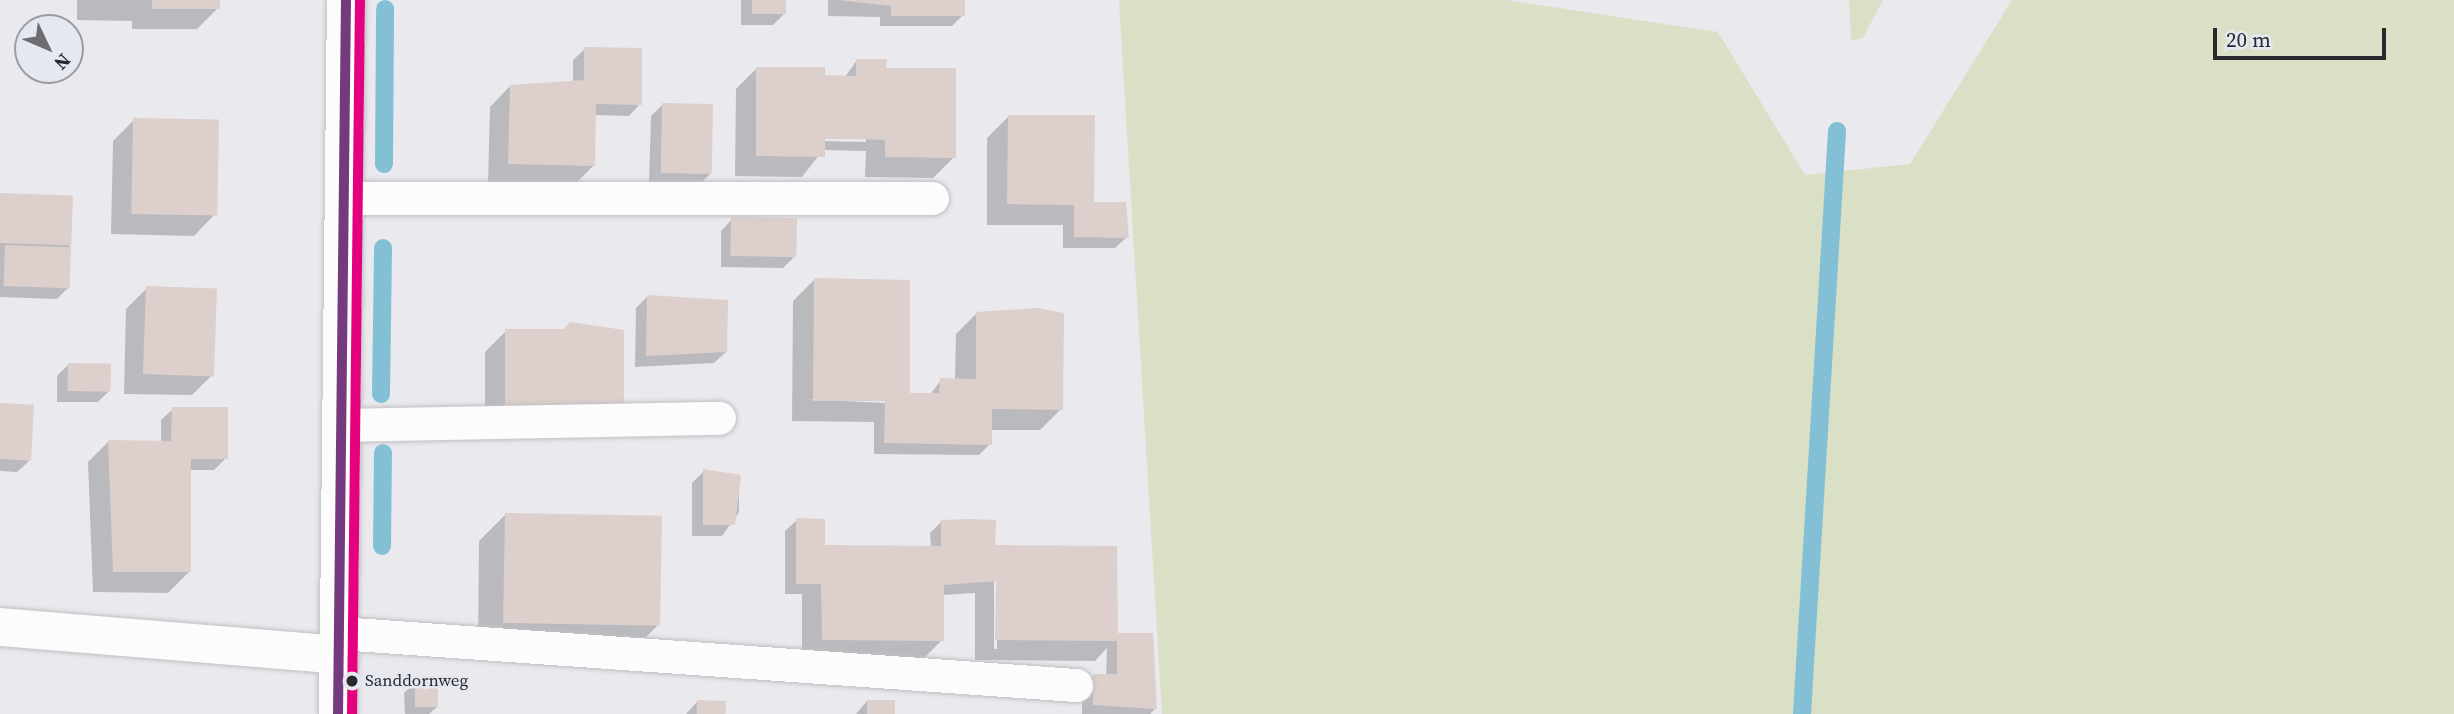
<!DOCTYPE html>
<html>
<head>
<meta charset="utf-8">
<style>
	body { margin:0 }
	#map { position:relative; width:2454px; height:714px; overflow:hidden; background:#e9e9ee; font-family:"Source Serif 4",serif }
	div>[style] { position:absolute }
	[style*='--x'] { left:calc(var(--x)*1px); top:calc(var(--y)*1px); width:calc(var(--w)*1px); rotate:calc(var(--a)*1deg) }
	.green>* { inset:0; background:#d9e0c5 }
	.shadow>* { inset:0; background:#0003 }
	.stream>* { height:18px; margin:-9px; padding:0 9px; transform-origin:9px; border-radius:9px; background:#83c0d6 }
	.building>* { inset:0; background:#ddcfcb; transform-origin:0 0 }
	.roads { filter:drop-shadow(0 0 2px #c0c0c4) drop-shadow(0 0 2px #c0c0c4) }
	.lane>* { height:33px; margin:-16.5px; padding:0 16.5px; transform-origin:16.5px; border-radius:16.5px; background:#fcfcfc }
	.street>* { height:38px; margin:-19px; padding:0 19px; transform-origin:19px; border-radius:19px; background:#fcfcfc }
	.secondary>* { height:38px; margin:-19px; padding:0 19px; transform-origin:19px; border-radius:19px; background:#fcfcfc }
	.bus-1>* { height:10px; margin:-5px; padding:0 5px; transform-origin:5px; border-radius:5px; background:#743a7d }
	.bus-2>* { height:10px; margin:-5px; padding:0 5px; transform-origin:5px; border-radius:5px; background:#e5007d }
	.dots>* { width:19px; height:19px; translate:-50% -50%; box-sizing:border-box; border:4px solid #e6e8f1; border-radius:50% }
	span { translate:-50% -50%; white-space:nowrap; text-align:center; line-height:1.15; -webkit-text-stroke:5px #e6e8f1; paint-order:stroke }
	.bus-label { font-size:17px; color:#29292d }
	.left { translate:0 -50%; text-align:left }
	.north { position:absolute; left:14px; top:14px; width:70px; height:70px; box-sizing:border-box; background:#e6e8f1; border:2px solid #9a9ca3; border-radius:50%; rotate:134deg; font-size:19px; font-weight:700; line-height:28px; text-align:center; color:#29292d }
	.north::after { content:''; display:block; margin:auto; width:24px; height:32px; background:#6c6c71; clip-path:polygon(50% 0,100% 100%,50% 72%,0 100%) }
	.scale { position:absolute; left:2213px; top:28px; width:173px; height:32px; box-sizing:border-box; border:4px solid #29292d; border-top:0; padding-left:9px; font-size:21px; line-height:24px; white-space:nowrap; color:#29292d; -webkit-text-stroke:5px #e6e8f1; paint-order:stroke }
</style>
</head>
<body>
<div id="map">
	<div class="green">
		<i style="clip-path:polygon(1119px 0,1506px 0,1718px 32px,1805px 175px,1910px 164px,2012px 0,2454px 0,2454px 714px,1162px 714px)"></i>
		<i style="clip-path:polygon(1849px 0,1883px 0,1863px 38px,1851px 41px)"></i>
	</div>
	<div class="shadow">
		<i style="clip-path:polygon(77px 0,218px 0,218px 8px,197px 29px,132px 29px,132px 21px,77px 20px)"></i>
		<i style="clip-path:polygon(741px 0,785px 0,784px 14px,773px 25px,741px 25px)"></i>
		<i style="clip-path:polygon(828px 0,963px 0,963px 15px,952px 26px,880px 26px,880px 17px,828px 16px)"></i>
		<i style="clip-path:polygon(585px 49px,640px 104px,629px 116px,595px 115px,594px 165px,573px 186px,488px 184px,490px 107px,510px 86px,573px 84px,573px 60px)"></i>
		<i style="clip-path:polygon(evenodd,857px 60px,885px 70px,954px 157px,933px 178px,865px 177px,866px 151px,823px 150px,802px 177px,735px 176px,736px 89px,757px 68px,824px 80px,845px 77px,857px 60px,817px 138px,866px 138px,866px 142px,817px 141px,817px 138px)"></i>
		<i style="clip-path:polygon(662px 105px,710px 174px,699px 185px,649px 184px,651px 116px)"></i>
		<i style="clip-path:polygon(1008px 117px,1127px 237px,1115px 248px,1063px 248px,1063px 225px,987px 225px,987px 138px)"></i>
		<i style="clip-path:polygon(134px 120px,214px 215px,194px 236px,111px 234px,113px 141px)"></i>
		<i style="clip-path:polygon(0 196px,70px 244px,68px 288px,57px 299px,0 297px)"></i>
		<i style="clip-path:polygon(732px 219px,795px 256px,783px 268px,721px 267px,721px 231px)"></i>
		<i style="clip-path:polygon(evenodd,814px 280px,908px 400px,929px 396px,941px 380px,955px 380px,956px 334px,977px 313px,1061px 409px,1040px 430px,990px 430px,990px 444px,979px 455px,874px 454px,874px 422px,792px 421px,793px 301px,814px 280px,804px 399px,888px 400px,885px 403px,804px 399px)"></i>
		<i style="clip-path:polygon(147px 288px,213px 374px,192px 395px,124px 394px,126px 309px)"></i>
		<i style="clip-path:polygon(647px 297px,726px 352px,714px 363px,635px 367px,636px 308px)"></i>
		<i style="clip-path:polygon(506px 331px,622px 331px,485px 428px,485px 352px)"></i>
		<i style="clip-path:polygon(68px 365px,109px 391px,98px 402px,57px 402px,57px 376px)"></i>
		<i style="clip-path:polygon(0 405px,29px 461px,17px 472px,0 471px)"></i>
		<i style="clip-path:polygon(173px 409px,226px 458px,214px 470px,189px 470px,189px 572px,168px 593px,93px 592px,88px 462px,108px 442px,161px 442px,161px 420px)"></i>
		<i style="clip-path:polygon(704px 471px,739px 476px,739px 512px,722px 536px,692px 536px,692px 483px)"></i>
		<i style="clip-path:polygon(506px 514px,659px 624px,632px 651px,478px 649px,479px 541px)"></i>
		<i style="clip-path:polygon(evenodd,797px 520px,822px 547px,931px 547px,930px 533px,942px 521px,994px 547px,1115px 638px,1155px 709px,1150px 714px,1082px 714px,1082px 688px,1093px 676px,1106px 676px,1107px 648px,1095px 661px,975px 660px,975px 593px,942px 595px,942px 640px,921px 661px,802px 660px,802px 594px,785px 594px,785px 531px,797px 520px,997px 577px,997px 649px,994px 649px,994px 581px,997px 577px)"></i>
		<i style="clip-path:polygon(416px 682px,437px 707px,429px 714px,405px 714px,404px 693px)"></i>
		<i style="clip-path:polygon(867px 701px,893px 714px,856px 714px)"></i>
		<i style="clip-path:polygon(697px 702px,724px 714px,686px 714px)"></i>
	</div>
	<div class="stream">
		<i style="--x:384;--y:164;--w:155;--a:-89.6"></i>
		<i style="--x:381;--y:394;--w:146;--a:-89.2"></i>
		<i style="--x:382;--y:546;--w:93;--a:-89.4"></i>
		<i style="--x:1802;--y:714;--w:584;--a:-86.56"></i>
	</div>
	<div class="building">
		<i style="left:152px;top:0;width:68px;height:9px"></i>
		<i style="left:752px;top:0;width:34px;height:14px"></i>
		<i style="clip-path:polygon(838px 0,965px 0,965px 16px,891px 16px,891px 6px)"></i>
		<i style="clip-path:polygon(584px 47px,642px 48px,642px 105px,596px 104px,595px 166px,508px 164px,510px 85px,584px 80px)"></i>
		<i style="clip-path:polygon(856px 59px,887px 59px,886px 68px,956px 68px,956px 158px,885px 157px,885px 140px,855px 139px,825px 139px,825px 157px,756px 156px,756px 67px,825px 67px,825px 75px,856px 76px)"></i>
		<i style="left:662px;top:103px;width:51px;height:70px;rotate:1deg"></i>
		<i style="clip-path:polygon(1008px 115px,1095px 115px,1094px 202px,1126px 202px,1129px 238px,1074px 237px,1074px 205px,1007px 204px)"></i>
		<i style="left:133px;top:118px;width:86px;height:96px;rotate:1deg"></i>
		<i style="left:0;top:193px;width:73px;height:50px;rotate:2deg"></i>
		<i style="left:731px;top:217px;width:66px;height:39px;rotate:1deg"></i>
		<i style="left:5px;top:245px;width:66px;height:41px;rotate:2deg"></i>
		<i style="clip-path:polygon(814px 278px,910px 280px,910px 393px,939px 393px,940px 378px,976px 379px,976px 312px,1038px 308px,1064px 313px,1063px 410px,992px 409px,992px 445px,884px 443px,885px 401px,813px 401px)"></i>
		<i style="left:146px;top:286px;width:71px;height:88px;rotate:2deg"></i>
		<i style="clip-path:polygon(647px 295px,728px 300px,727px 352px,646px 356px)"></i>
		<i style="clip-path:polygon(570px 322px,624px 330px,624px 408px,505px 407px,505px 329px,564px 329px)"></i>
		<i style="left:68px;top:363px;width:43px;height:28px;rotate:1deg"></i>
		<i style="left:0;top:403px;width:34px;height:56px;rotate:3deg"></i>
		<i style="clip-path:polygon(172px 407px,228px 407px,228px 459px,191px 459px,191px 572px,113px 572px,108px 440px,171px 441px)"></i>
		<i style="clip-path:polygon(703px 469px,741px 475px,735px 525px,703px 525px)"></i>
		<i style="left:505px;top:513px;width:157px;height:110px;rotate:1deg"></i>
		<i style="clip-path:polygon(796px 518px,825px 519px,825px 545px,941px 546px,941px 520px,970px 519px,996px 520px,995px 545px,1117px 546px,1118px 633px,1153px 633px,1157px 709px,1093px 705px,1093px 674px,1117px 674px,1117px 641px,995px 640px,996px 581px,944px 585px,944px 641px,822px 640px,821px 584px,796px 584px)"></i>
		<i style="left:415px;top:680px;width:23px;height:27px"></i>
		<i style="left:697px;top:700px;width:29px;height:14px;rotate:2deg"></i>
		<i style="left:867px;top:700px;width:28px;height:14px"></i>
	</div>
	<div class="roads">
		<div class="lane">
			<i style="--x:344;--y:198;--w:588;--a:0"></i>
			<i style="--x:342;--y:425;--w:377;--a:-1.1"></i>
			<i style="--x:339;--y:633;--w:739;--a:4.04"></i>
		</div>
		<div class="street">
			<i style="--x:0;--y:627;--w:340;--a:4.7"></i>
		</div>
		<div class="secondary">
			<i style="--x:338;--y:714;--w:714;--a:-89.36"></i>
		</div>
	</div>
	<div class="bus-1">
		<i style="--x:338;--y:714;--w:714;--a:-89.36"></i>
	</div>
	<div class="bus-2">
		<i style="--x:352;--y:714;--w:714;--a:-89.36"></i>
	</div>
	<div class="dots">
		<i style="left:352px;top:681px;background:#29292d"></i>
	</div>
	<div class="bus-label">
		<span class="left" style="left:365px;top:681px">Sanddornweg</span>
	</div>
	<div class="north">N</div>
	<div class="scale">20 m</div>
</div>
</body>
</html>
